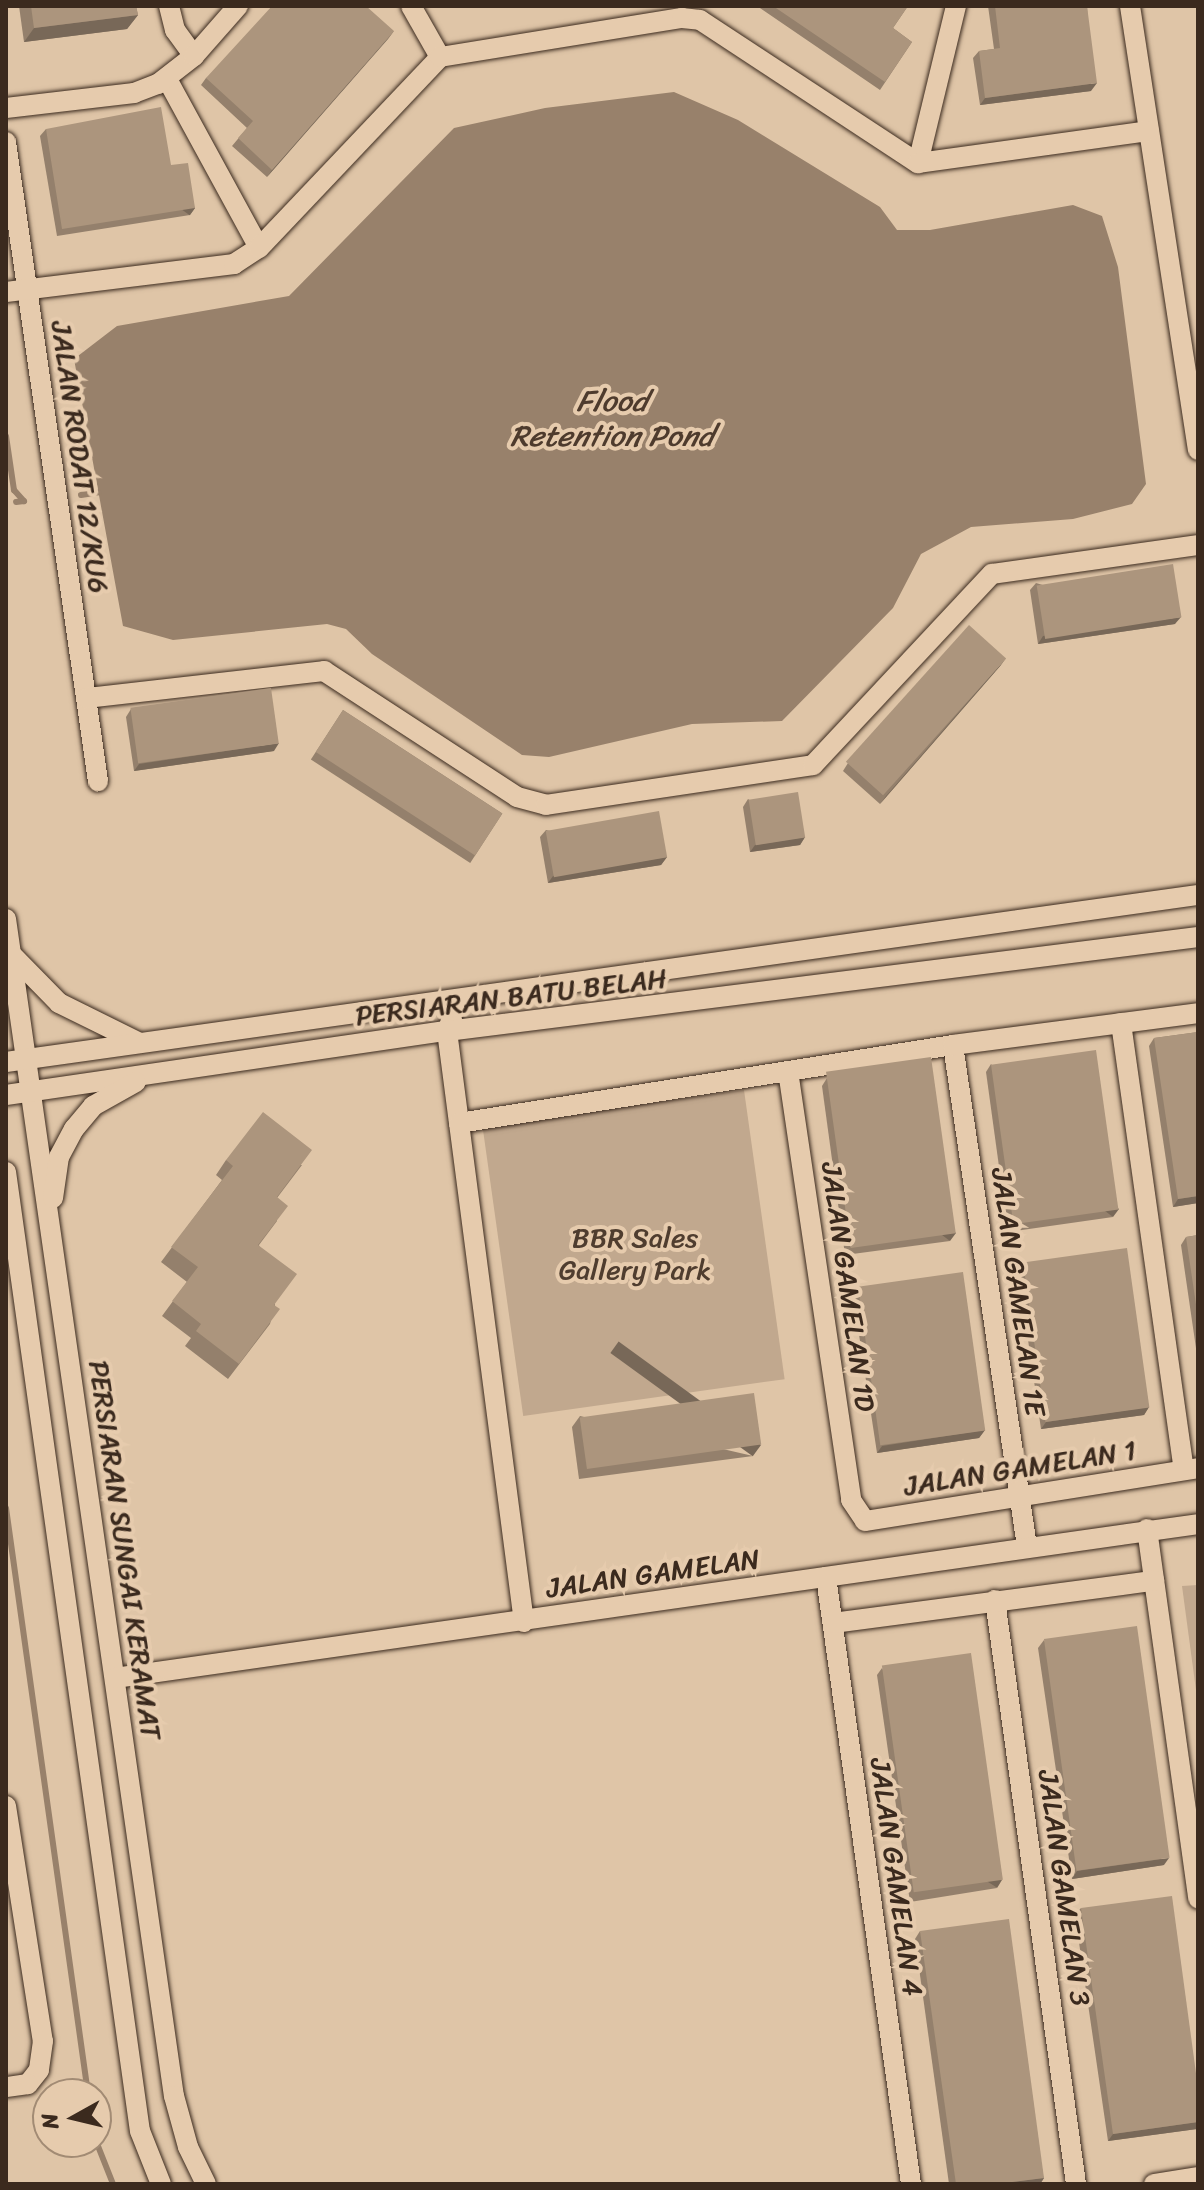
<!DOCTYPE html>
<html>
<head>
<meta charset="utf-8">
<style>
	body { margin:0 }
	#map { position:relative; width:1204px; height:2190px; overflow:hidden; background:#dfc5a7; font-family:Sriracha,sans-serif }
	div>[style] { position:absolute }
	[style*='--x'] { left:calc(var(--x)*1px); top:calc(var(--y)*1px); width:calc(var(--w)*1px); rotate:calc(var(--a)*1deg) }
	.green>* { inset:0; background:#c1a88e; transform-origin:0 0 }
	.water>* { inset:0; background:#98816b }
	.stream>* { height:6px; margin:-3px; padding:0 3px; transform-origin:3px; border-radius:3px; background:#98816b }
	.roads { filter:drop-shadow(0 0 2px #3b2a1e) drop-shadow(0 0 2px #3b2a1e) }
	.minor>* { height:20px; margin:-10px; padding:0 10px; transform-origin:10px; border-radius:10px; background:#e6cbad }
	.wall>* { inset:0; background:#94806c; transform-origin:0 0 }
	.shaded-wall>* { inset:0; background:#786858; transform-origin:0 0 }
	.building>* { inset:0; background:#ac957d; transform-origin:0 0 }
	span { translate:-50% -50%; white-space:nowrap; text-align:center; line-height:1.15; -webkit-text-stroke:8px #e6cbad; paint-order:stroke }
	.street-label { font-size:28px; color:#3b2a1e }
	.park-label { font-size:28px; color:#4f3d2f }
	.water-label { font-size:30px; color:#4e3b2d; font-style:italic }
	.frame { position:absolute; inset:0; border:8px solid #3b2a1e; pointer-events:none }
	.north { position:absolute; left:32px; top:2078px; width:80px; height:80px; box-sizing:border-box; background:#e6cbad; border:2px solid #a28b74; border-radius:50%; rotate:262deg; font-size:22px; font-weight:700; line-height:32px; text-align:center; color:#3b2a1e }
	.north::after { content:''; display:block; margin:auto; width:28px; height:36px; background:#3b2a1e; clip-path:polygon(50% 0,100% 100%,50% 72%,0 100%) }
</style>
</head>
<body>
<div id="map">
	<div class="green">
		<i style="left:744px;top:1090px;width:292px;height:264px;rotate:82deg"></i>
		<i style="clip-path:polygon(1198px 1585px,1198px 1705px,1182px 1586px)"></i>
	</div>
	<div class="water">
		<i style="clip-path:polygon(674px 92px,738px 120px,880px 207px,897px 230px,930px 230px,1073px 205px,1102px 216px,1118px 267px,1146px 484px,1132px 504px,1073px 519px,971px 527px,921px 554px,893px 608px,782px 721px,692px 724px,549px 757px,522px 755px,372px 654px,346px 629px,327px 624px,173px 640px,123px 626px,74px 359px,117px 326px,289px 296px,454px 128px,545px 108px)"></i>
	</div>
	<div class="stream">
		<i style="--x:6;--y:436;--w:55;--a:81.6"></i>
		<i style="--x:14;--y:490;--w:15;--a:48"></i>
		<i style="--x:24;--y:501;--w:8;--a:173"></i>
		<i style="--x:81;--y:495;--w:18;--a:-9"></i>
		<i style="--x:6;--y:1508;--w:592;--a:82.03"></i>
		<i style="--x:96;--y:2141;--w:46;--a:68.4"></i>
	</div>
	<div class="roads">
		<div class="minor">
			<i style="--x:169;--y:6;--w:25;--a:76"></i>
			<i style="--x:175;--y:30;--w:32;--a:54"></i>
			<i style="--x:411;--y:6;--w:59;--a:60.4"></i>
			<i style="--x:1130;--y:6;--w:449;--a:81.3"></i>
			<i style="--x:167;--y:79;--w:192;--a:61.4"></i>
			<i style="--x:6;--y:108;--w:129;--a:-6.7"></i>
			<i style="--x:134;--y:93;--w:26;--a:-21"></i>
			<i style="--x:158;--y:84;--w:46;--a:-37.9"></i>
			<i style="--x:194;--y:56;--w:67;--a:-48.7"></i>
			<i style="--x:6;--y:142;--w:646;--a:81.81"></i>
			<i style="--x:918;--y:163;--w:162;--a:-76.4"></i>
			<i style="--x:6;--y:292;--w:230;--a:-7"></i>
			<i style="--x:234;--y:264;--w:30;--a:-33"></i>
			<i style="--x:259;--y:248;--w:263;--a:-46.5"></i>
			<i style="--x:440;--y:57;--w:245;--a:-9.2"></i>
			<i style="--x:682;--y:18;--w:18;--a:6"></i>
			<i style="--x:700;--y:20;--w:261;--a:33.3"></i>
			<i style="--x:918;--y:163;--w:233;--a:-7.9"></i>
			<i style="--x:87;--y:698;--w:239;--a:-6.5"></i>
			<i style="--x:324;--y:671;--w:230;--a:33.1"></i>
			<i style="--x:517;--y:797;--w:30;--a:15"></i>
			<i style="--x:546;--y:805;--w:270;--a:-8.5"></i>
			<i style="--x:813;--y:765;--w:262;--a:-46.9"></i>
			<i style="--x:992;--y:574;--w:208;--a:-8"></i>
			<i style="--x:6;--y:919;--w:1189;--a:81.88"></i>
			<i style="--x:174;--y:2096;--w:53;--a:74.6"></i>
			<i style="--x:188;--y:2147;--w:41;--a:64.1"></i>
			<i style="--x:11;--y:954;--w:69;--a:45.6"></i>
			<i style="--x:59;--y:1003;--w:90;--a:26.3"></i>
			<i style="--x:452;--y:1019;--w:13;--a:113"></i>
			<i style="--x:447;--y:1031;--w:596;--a:82.58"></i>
			<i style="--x:1121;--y:1023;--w:451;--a:82"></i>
			<i style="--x:953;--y:1045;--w:507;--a:81.61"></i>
			<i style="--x:6;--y:1062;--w:1204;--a:-7.98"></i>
			<i style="--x:788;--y:1071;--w:434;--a:81.6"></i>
			<i style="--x:851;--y:1500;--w:25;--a:56"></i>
			<i style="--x:865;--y:1521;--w:337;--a:-9"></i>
			<i style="--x:6;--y:1095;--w:446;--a:-8.3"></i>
			<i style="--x:447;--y:1031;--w:757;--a:-7.13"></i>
			<i style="--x:459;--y:1123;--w:500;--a:-8.97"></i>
			<i style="--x:953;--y:1045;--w:247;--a:-7.4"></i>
			<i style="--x:6;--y:1172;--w:968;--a:82.05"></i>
			<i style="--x:140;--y:2131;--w:57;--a:68.4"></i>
			<i style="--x:53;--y:1198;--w:41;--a:-81.7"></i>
			<i style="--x:59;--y:1157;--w:32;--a:-62"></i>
			<i style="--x:74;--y:1129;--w:30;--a:-50"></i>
			<i style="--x:93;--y:1106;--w:49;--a:-29.2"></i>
			<i style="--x:1147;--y:1529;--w:373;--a:82.1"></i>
			<i style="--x:826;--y:1577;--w:613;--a:82.03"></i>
			<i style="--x:995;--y:1600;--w:590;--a:82.1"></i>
			<i style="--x:833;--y:1623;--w:324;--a:-7.5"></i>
			<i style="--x:115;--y:1678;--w:1094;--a:-8.09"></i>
			<i style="--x:6;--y:1806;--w:238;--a:81.1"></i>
			<i style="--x:43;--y:2041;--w:29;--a:98"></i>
			<i style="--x:39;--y:2070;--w:18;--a:128"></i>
			<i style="--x:28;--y:2084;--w:22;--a:172"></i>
			<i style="--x:1154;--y:2184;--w:45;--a:-9"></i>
		</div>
	</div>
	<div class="wall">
		<i style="clip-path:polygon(19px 6px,136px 6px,138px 15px,127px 29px,24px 42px)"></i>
		<i style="clip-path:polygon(757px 6px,908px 6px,893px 28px,912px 42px,880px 90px)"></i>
		<i style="clip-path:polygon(988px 6px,1087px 6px,1091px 91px,980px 105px,973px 58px,979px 51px,994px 49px)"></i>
		<i style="clip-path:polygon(394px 31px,267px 177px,232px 146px,247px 128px,201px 85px,206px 78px)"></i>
		<i style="clip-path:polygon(46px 129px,171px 165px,195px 208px,190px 215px,57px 236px,40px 136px)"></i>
		<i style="clip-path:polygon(1036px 583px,1175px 624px,1038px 644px,1030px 590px)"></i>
		<i style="clip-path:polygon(1001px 665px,880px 804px,843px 771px,848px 763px)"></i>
		<i style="clip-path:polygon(131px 709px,274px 751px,134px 771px,126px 717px)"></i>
		<i style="left:343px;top:710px;width:190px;height:59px;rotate:33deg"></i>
		<i style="clip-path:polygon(748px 799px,805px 837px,800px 845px,750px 852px,743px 807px)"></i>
		<i style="clip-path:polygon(546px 830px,667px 857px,661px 865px,548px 883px,540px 837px)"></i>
		<i style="clip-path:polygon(1198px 1032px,1198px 1203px,1173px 1207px,1149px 1046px,1154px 1038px)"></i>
		<i style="clip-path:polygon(991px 1064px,1113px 1217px,1008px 1232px,986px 1072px)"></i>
		<i style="clip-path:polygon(827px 1078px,950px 1241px,845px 1255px,822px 1086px)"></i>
		<i style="clip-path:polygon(226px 1160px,302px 1165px,277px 1198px,277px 1221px,259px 1245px,275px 1305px,270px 1324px,228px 1379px,185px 1346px,191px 1338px,162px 1316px,187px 1282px,161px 1262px,222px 1180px,216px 1175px)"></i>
		<i style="clip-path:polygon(1198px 1235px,1198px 1362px,1181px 1245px,1186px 1237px)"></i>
		<i style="clip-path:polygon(1023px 1263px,1149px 1407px,1144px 1415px,1041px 1429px,1018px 1271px)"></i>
		<i style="clip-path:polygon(858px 1288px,985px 1430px,979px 1438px,877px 1453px,853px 1295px)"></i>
		<i style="clip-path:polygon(580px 1416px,753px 1456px,579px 1479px,572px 1427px)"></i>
		<i style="clip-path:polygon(1044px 1640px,1164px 1865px,1072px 1879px,1038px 1648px)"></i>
		<i style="clip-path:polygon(882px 1668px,997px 1888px,910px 1902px,877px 1675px)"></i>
		<i style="clip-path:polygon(1081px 1908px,1198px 2088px,1197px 2129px,1108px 2141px,1075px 1915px)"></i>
		<i style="clip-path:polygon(920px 1931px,1044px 2178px,1040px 2184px,949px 2184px,915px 1939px)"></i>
	</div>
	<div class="shaded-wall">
		<i style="clip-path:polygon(138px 15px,127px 29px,24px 42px,34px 28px)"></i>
		<i style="clip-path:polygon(394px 31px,388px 39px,267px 177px,272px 170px)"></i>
		<i style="clip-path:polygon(1097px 83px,1091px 91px,980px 105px,985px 98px)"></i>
		<i style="left:195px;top:208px;width:9px;height:135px;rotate:126deg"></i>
		<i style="clip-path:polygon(1181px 617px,1175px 624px,1038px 644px,1043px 636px)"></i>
		<i style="clip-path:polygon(1006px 658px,1001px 665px,880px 804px,886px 796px)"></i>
		<i style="clip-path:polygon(279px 743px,274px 751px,134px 771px,139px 764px)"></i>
		<i style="clip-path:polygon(805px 837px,800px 845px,750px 852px,755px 845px)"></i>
		<i style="clip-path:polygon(667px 857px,661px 865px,548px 883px,553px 876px)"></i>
		<i style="clip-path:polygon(1198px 1196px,1198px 1203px,1173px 1207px,1178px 1199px)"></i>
		<i style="left:1119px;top:1209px;width:10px;height:107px;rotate:127deg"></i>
		<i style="left:956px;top:1233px;width:10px;height:107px;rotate:127deg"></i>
		<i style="clip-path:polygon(1149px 1407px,1144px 1415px,1041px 1429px,1046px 1422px)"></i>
		<i style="clip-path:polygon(985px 1430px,979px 1438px,877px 1453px,882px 1446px)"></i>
		<i style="left:761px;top:1445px;width:14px;height:176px;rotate:126deg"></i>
		<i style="clip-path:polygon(1169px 1858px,1164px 1865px,1072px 1879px,1077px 1871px)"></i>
		<i style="left:1002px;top:1880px;width:9px;height:88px;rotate:122deg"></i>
		<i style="clip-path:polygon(1198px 2122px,1197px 2129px,1108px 2141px,1113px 2134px)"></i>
		<i style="clip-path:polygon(1044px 2178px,1040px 2184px,996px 2184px)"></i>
	</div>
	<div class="building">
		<i style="clip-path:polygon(31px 6px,136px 6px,138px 15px,34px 28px)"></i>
		<i style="clip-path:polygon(272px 6px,366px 6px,394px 31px,272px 170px,238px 138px,253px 121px,206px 78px)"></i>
		<i style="clip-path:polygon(773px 6px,908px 6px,893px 28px,912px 42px,885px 82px)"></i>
		<i style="clip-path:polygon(995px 6px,1087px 6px,1097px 83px,985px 98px,979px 51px,1000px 48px)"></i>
		<i style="clip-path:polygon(161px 107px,171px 165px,188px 163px,195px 208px,62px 229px,46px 129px)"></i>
		<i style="left:1173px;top:564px;width:54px;height:138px;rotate:81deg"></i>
		<i style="left:969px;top:625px;width:50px;height:184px;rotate:42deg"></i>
		<i style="left:271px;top:688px;width:56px;height:142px;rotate:82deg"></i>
		<i style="left:343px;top:710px;width:190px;height:50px;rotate:33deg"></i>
		<i style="left:798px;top:792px;width:46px;height:50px;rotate:81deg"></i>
		<i style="left:659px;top:811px;width:47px;height:115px;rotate:80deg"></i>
		<i style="clip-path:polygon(1198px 1032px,1198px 1196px,1178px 1199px,1154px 1038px)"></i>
		<i style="left:1096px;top:1050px;width:161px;height:106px;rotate:82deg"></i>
		<i style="left:931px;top:1057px;width:178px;height:106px;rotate:82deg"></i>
		<i style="clip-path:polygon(263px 1112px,312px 1150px,277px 1197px,288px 1206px,258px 1245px,297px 1274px,274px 1305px,280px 1309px,239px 1364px,196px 1331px,201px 1324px,172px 1301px,198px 1267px,171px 1247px,233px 1166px,226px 1160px)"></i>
		<i style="clip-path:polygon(1198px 1235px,1198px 1318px,1186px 1237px)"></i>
		<i style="left:1127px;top:1248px;width:161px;height:105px;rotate:82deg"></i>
		<i style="left:963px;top:1272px;width:160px;height:106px;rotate:82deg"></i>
		<i style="left:754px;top:1393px;width:52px;height:176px;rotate:82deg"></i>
		<i style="left:1137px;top:1626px;width:234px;height:94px;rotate:82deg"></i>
		<i style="left:971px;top:1653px;width:229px;height:90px;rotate:82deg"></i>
		<i style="clip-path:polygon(1172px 1896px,1198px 2088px,1198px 2122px,1113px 2134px,1081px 1908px)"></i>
		<i style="clip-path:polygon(1009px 1919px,1044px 2178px,996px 2184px,956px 2184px,920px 1931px)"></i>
	</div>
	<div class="street-label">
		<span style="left:80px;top:457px;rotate:82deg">JALAN RODAT 12/KU6</span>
		<span style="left:511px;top:997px;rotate:-7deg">PERSIARAN BATU BELAH</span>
		<span style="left:848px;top:1287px;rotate:82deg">JALAN GAMELAN 1D</span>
		<span style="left:1018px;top:1292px;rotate:82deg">JALAN GAMELAN 1E</span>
		<span style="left:1020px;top:1468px;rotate:-9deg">JALAN GAMELAN 1</span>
		<span style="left:125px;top:1550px;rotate:82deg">PERSIARAN SUNGAI KERAMAT</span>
		<span style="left:653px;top:1574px;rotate:-8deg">JALAN GAMELAN</span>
		<span style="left:896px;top:1877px;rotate:82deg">JALAN GAMELAN 4</span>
		<span style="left:1064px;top:1888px;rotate:82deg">JALAN GAMELAN 3</span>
	</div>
	<div class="park-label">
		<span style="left:635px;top:1254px">BBR Sales<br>Gallery Park</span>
	</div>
	<div class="water-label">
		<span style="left:612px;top:418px">Flood<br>Retention Pond</span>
	</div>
	<div class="frame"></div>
	<div class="north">N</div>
</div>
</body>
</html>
